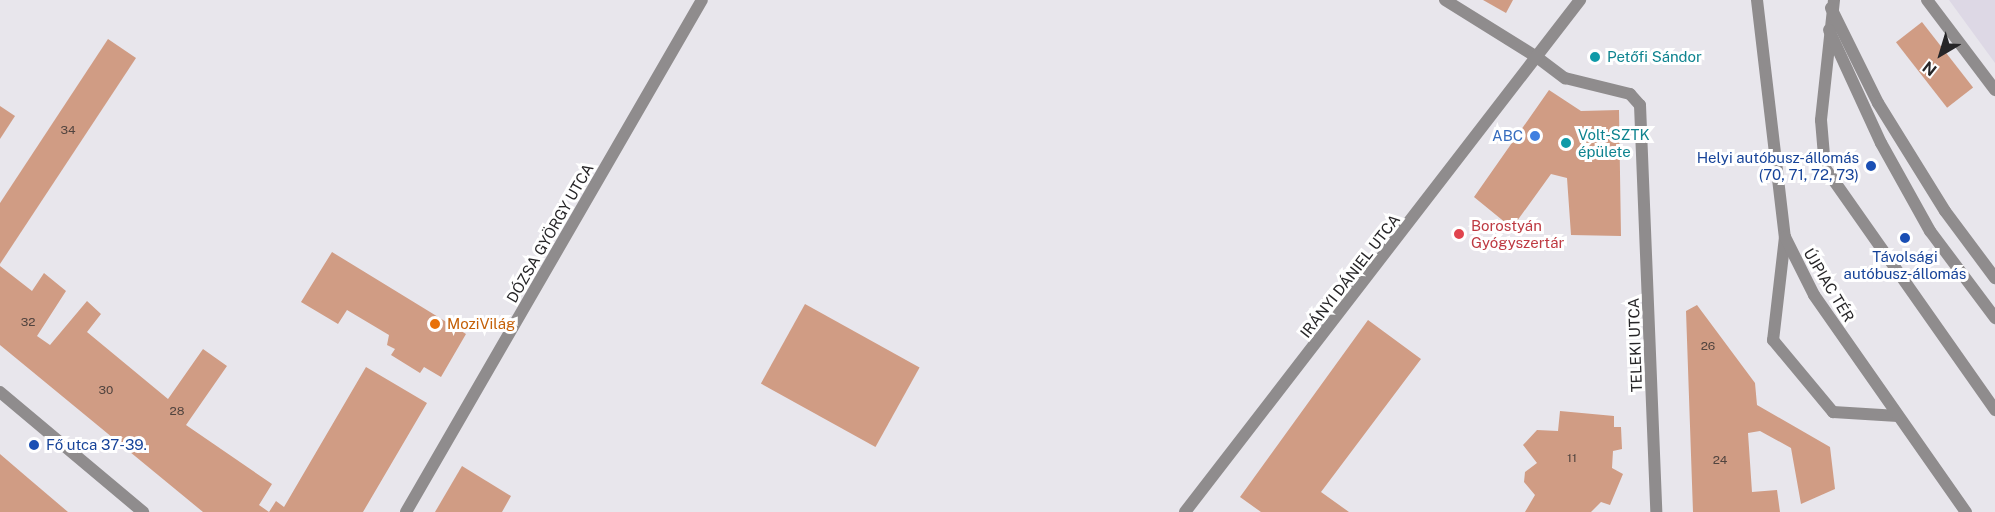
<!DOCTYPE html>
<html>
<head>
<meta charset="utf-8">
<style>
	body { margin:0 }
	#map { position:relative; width:1995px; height:512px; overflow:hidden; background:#e8e6ec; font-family:"Public Sans",sans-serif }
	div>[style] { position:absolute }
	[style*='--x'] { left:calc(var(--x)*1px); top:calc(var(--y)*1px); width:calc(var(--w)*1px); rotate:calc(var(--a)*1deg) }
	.built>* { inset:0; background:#ddd8e5 }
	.building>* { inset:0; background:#d09c84; transform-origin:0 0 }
	.service>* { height:12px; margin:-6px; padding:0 6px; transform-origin:6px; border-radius:6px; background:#8f8c8d }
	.minor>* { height:12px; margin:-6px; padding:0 6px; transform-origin:6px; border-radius:6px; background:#8f8c8d }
	.tertiary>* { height:12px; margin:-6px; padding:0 6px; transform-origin:6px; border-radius:6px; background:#8f8c8d }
	.dots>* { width:16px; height:16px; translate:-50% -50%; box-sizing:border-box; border:3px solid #fff; border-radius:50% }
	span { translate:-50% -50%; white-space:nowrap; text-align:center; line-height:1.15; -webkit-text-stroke:6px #fff; paint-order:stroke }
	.number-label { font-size:12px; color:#51443f }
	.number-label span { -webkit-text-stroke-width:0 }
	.culture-label { font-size:15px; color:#0d838f }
	.left { translate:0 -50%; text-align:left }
	.shop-label { font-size:15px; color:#366cbe }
	.right { translate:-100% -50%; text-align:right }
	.transit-label { font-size:15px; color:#164399 }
	.health-label { font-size:15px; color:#be3a42 }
	.street-label { font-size:15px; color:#272628 }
	.food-label { font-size:15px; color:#c56008 }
	.north { position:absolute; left:1911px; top:24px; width:60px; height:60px; -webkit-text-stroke:4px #fff; paint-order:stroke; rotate:218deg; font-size:16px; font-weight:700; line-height:24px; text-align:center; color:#272628 }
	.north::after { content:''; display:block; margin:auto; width:21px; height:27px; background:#272628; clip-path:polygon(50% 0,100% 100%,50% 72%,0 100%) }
</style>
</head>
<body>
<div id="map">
	<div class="built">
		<i style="clip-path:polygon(1949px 0,1995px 0,1995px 63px)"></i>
	</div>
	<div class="building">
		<i style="clip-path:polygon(1483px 0,1513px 0,1506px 13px)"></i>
		<i style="left:1922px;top:22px;width:83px;height:33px;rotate:52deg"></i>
		<i style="clip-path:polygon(108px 39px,136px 58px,0 264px,0 203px)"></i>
		<i style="clip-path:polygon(1549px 90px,1581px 111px,1619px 110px,1621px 236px,1571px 235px,1567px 178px,1551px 174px,1512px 228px,1474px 197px)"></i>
		<i style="clip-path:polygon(0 106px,15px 116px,0 139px)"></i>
		<i style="clip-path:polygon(332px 252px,466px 334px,441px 377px,424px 367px,420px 373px,391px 355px,395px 349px,387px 345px,389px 335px,347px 310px,338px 324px,301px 302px)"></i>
		<i style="clip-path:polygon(0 266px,32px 291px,44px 273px,66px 291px,37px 336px,50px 345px,87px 301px,101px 314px,87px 332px,168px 399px,203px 349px,227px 366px,186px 425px,272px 484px,259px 505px,269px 512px,276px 501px,284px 507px,366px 367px,427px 403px,363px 512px,203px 512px,0 345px)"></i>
		<i style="left:805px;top:304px;width:131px;height:91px;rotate:29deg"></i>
		<i style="clip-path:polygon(1697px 305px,1755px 383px,1757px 405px,1830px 447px,1835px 489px,1801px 504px,1791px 448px,1760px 431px,1748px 433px,1752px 492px,1777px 490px,1780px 512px,1693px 512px,1686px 311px)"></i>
		<i style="clip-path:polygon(1368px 320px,1421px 359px,1321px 492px,1349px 512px,1261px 512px,1240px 497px)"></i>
		<i style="clip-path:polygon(1560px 411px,1614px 416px,1614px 427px,1621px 427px,1622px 449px,1613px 451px,1612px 468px,1623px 474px,1610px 505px,1601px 502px,1591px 512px,1525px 512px,1535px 495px,1524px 482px,1525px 472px,1537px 463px,1523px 445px,1537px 430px,1558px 431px)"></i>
		<i style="clip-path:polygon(0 454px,28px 478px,68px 512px,0 512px)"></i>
		<i style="clip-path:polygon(462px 466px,511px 496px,502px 512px,435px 512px)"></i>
	</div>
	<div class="service">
		<i style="--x:1445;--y:0;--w:110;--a:31.9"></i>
		<i style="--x:1834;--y:0;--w:121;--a:96.2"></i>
		<i style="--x:1821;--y:120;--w:48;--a:85.2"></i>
		<i style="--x:1825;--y:168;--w:296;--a:54.9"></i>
		<i style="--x:1927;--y:0;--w:113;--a:52.9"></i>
		<i style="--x:1831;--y:8;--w:106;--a:63.7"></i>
		<i style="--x:1878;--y:103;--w:127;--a:58.2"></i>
		<i style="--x:1945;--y:211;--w:84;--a:53.3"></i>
		<i style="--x:1829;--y:30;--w:124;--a:65.3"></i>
		<i style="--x:1881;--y:143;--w:101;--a:60.9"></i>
		<i style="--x:1930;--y:231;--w:109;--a:53.2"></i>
		<i style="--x:1785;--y:237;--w:104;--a:96.6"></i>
		<i style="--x:1773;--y:340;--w:94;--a:50.2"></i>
		<i style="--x:1833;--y:412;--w:65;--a:3.5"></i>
	</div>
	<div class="minor">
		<i style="--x:1538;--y:58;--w:34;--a:37"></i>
		<i style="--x:1565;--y:78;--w:67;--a:13.8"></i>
		<i style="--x:1630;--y:94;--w:15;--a:48"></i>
		<i style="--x:1640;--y:105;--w:407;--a:87.7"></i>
		<i style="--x:0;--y:392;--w:187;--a:40"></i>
		<i style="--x:406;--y:512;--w:591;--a:-59.97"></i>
		<i style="--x:1185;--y:512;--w:647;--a:-52.35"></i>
	</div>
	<div class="tertiary">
		<i style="--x:1757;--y:0;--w:239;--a:83.3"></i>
		<i style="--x:1785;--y:237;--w:65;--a:63.4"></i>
		<i style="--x:1814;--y:295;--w:265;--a:55"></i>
	</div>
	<div class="dots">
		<i style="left:1595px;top:57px;background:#0f9aa8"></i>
		<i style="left:1535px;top:136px;background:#3f7fe0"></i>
		<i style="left:1566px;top:143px;background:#0f9aa8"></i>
		<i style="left:1871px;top:166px;background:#1a4fb4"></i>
		<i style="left:1459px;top:234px;background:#e0444e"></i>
		<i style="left:1905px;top:238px;background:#1a4fb4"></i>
		<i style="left:435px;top:324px;background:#e8710a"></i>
		<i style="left:34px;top:445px;background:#1a4fb4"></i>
	</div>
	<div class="number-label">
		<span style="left:68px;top:131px">34</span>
		<span style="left:28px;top:323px">32</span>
		<span style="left:1708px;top:347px">26</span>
		<span style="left:106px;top:391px">30</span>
		<span style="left:177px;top:412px">28</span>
		<span style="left:1572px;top:459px">11</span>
		<span style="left:1720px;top:461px">24</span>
	</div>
	<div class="culture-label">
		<span class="left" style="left:1607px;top:57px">Petőfi Sándor</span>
		<span class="left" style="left:1578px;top:143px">Volt-SZTK<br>épülete</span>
	</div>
	<div class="shop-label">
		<span class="right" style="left:1523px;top:136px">ABC</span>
	</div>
	<div class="transit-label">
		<span class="right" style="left:1859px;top:166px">Helyi autóbusz-állomás<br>(70, 71, 72, 73)</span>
		<span style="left:1905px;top:265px">Távolsági<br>autóbusz-állomás</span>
		<span class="left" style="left:46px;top:445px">Fő utca 37-39.</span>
	</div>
	<div class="health-label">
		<span class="left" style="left:1471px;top:234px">Borostyán<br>Gyógyszertár</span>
	</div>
	<div class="street-label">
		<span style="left:550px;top:233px;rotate:-60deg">DÓZSA GYÖRGY UTCA</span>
		<span style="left:1350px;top:276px;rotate:-52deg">IRÁNYI DÁNIEL UTCA</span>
		<span style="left:1829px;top:285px;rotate:59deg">ÚJPIAC TÉR</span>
		<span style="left:1635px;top:345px;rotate:-92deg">TELEKI UTCA</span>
	</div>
	<div class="food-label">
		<span class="left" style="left:447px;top:324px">MoziVilág</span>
	</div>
	<div class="north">N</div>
</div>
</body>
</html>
